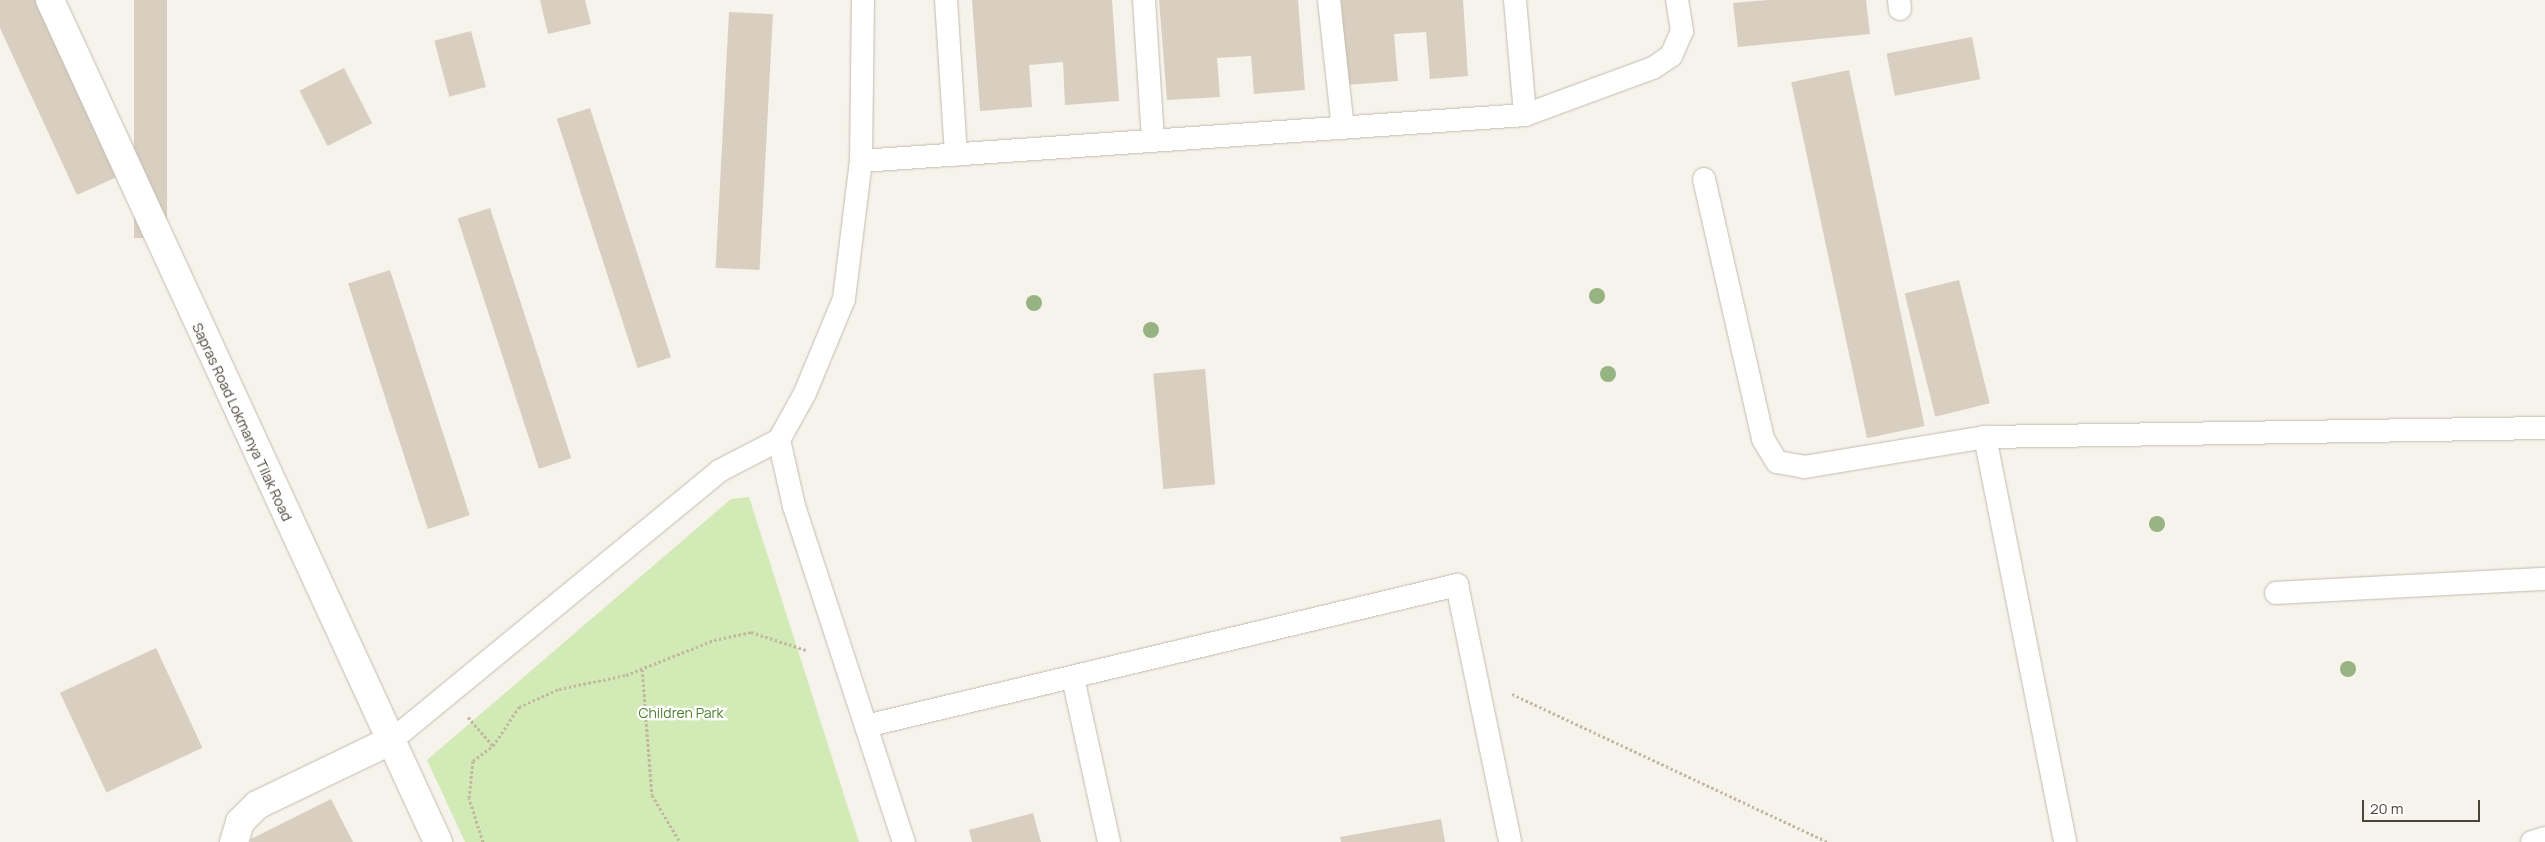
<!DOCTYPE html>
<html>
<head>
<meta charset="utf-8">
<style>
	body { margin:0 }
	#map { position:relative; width:2545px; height:842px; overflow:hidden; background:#f6f3ec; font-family:Manrope,sans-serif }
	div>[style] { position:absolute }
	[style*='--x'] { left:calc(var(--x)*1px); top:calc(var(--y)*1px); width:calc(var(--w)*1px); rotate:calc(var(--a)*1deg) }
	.green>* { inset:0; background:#d2eab5 }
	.building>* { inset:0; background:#d8cfc1; transform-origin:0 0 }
	.path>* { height:3px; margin-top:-1.5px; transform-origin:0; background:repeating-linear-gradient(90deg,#c4b79f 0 2.5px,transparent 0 5px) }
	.roads { filter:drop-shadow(0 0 1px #c2bbae) drop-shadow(0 0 1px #c2bbae) }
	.service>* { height:22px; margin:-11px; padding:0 11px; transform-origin:11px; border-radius:11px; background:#fff }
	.minor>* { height:28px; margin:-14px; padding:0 14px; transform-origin:14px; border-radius:14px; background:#fff }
	.tertiary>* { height:28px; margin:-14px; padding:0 14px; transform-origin:14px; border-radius:14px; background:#fff }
	.trees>* { width:16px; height:16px; margin:-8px; border-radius:50%; background:#97b381 }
	span { translate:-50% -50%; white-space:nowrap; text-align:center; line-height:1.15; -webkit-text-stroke:4.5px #fff; paint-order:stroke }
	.street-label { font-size:14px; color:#4b4439 }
	.park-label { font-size:14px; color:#4a7f2a }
	.scale { position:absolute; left:2362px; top:800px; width:118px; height:22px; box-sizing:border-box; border:2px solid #4b4439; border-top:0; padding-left:6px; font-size:15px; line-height:18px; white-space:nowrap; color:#4b4439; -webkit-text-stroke:4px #fff; paint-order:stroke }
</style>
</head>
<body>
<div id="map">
	<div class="green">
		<i style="clip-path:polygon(749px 497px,859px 842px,465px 842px,427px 760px,731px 499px)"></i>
	</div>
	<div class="building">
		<i style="clip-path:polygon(0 0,37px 0,119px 176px,77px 195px,0 28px)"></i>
		<i style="left:134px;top:0;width:33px;height:238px"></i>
		<i style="clip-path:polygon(540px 0,585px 0,591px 24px,548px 34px)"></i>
		<i style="clip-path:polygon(972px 0,1112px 0,1119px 101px,1065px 105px,1063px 62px,1029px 65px,1032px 107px,980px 111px)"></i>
		<i style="clip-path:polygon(1159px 0,1298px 0,1305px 90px,1254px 94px,1251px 56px,1217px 58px,1220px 97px,1167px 100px)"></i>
		<i style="clip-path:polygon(1341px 0,1463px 0,1468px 76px,1430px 79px,1426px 32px,1394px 34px,1398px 81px,1347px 85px)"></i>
		<i style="clip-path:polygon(1768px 0,1866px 0,1870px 34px,1738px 47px,1733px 3px)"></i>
		<i style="left:729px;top:12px;width:44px;height:256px;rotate:3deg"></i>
		<i style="left:471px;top:31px;width:58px;height:38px;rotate:75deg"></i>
		<i style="left:1972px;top:37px;width:43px;height:87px;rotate:79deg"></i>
		<i style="left:344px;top:68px;width:62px;height:50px;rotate:63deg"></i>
		<i style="left:1849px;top:70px;width:364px;height:59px;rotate:78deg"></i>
		<i style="left:590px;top:108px;width:262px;height:35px;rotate:72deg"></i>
		<i style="left:490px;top:208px;width:263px;height:34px;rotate:72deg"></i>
		<i style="left:390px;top:270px;width:258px;height:44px;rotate:72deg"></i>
		<i style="left:1959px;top:280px;width:127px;height:56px;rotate:76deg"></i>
		<i style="left:1205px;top:369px;width:116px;height:52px;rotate:85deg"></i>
		<i style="left:156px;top:648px;width:110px;height:106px;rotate:65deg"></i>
		<i style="clip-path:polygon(331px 799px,353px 842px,251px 842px,249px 840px)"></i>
		<i style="clip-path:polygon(1033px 813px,1041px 842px,972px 842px,969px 830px)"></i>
		<i style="clip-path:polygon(1441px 819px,1445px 842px,1341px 842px,1340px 837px)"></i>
	</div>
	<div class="path">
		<i style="--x:642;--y:669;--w:126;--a:85.5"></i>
		<i style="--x:652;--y:795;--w:55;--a:59.2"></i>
		<i style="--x:1512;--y:694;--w:349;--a:25.1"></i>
		<i style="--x:468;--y:717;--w:38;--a:49"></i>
		<i style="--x:483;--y:842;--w:46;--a:-107.7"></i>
		<i style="--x:469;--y:798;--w:37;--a:-84"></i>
		<i style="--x:473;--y:761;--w:25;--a:-37"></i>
		<i style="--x:493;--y:746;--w:47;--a:-56.3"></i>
		<i style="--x:519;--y:707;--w:44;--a:-24.2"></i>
		<i style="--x:559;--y:689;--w:68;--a:-11.8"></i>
		<i style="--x:626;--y:675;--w:95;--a:-21.7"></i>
		<i style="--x:714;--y:640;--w:38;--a:-12"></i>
		<i style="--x:751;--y:632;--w:58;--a:18.1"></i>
	</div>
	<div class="roads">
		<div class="service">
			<i style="--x:946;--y:0;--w:155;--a:86.3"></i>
			<i style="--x:1144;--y:0;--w:141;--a:86.3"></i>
			<i style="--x:1329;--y:0;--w:129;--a:83.8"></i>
			<i style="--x:1515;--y:0;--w:115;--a:85"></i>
			<i style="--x:1899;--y:0;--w:9;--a:84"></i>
			<i style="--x:861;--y:161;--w:666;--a:-3.96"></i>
			<i style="--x:1525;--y:115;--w:136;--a:-20.2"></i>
			<i style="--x:1653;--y:68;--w:22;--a:-34"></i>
			<i style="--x:1671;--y:56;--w:27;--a:-66"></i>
			<i style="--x:1682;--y:31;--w:31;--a:-99"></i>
			<i style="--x:1704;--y:179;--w:267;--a:77.2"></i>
			<i style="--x:1763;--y:439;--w:27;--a:59"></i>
			<i style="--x:1777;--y:462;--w:27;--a:10"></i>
			<i style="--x:1804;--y:467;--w:183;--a:-9.4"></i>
			<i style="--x:1985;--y:437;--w:560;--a:-0.92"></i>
			<i style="--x:1985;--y:437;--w:413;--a:78.8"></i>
			<i style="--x:779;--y:440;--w:68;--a:77.2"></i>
			<i style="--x:794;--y:506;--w:354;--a:71.9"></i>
			<i style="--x:2276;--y:593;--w:269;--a:-3"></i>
			<i style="--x:1073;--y:678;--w:168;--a:77.6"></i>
			<i style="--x:866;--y:726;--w:608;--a:-13.42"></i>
			<i style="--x:1457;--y:585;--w:262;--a:78.3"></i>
			<i style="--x:392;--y:740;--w:423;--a:-39.4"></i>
			<i style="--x:719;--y:471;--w:68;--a:-27.3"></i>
			<i style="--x:779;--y:440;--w:54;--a:-61"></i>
			<i style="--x:805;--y:393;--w:102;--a:-67.5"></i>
			<i style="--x:844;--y:299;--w:139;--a:-83"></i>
			<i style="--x:861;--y:161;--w:161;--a:-89.3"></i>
			<i style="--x:2532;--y:842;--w:14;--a:-17"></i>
		</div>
		<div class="minor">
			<i style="--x:234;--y:842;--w:21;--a:-73"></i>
			<i style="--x:240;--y:822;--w:24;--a:-45"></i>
			<i style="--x:257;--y:805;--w:150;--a:-25.7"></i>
		</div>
		<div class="tertiary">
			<i style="--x:50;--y:0;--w:927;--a:65.26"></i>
		</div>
	</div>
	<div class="trees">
		<i style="left:1597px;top:296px"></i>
		<i style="left:1034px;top:303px"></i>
		<i style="left:1151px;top:330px"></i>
		<i style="left:1608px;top:374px"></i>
		<i style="left:2157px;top:524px"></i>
		<i style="left:2348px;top:669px"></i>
	</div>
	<div class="street-label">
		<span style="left:242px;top:422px;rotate:65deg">Sapras Road Lokmanya Tilak Road</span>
	</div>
	<div class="park-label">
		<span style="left:681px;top:713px">Children Park</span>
	</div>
	<div class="scale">20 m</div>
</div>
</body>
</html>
